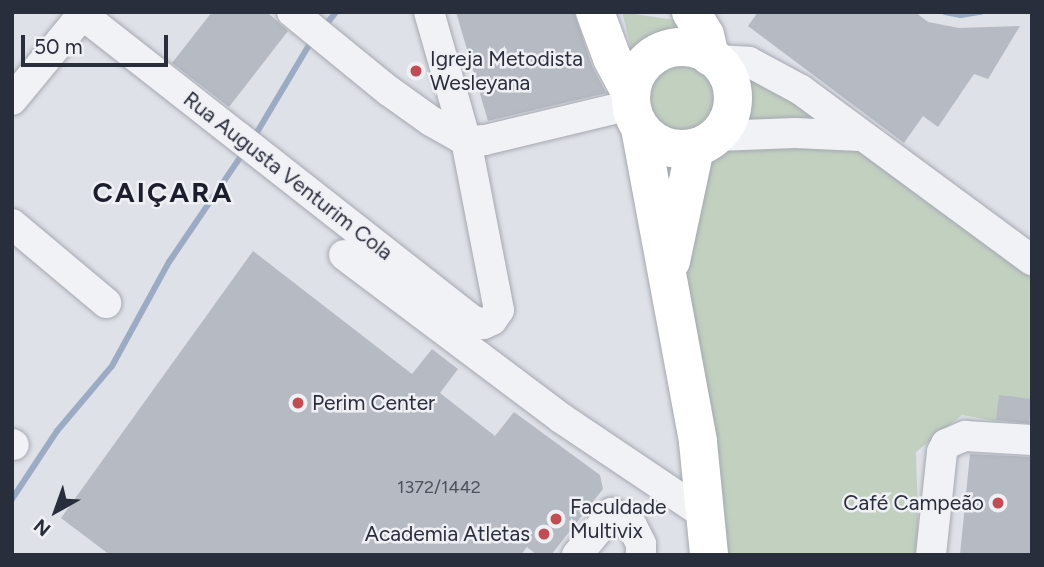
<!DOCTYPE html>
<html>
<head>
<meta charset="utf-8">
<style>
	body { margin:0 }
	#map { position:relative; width:1044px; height:567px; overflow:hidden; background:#dee1e7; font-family:Figtree,sans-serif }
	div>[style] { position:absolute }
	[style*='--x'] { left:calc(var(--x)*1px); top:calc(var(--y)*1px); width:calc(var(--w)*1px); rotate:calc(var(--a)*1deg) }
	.green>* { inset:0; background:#c2d0c0 }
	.stream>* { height:6px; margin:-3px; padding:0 3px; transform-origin:3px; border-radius:3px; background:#9cabc4 }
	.building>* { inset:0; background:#b6bac3; transform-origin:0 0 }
	.roads { filter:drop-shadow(0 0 2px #a4a8b0) drop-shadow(0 0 2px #a4a8b0) }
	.minor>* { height:30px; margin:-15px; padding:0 15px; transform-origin:15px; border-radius:15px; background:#f1f2f5 }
	.highway>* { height:38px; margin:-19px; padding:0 19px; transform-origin:19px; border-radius:19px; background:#fff }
	.highway>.ring { margin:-19px; padding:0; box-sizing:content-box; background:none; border:38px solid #fff; border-radius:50% }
	.dots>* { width:19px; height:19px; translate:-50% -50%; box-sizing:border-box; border:4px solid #eef0f4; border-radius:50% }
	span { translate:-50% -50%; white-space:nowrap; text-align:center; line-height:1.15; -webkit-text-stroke:5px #eef0f4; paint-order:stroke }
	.number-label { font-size:18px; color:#4c515e }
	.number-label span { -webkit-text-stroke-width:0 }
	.poi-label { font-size:21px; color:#292e3c }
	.left { translate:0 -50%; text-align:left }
	.right { translate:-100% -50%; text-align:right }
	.street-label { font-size:21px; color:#292e3c }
	.district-label { font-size:28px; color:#1b1f2d; font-weight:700; letter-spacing:2px }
	.frame { position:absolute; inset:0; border:14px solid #292e3c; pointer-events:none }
	.north { position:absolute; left:21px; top:476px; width:70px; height:70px; -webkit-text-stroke:5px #eef0f4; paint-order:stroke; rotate:220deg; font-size:19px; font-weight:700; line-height:28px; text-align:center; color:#292e3c }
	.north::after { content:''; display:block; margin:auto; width:24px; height:32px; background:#292e3c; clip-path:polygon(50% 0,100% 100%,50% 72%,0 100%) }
	.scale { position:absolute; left:21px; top:35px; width:147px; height:32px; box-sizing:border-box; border:4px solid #292e3c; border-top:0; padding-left:9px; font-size:21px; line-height:24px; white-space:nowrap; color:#292e3c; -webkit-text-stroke:5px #eef0f4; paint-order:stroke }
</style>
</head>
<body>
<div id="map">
	<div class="green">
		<i style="clip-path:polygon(622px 12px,700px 24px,1032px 263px,1032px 423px,995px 421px,962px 415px,916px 452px,919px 555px,720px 555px,662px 169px)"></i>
	</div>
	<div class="stream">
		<i style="--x:945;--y:12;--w:16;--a:11"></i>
		<i style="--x:961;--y:15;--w:20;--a:-9"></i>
		<i style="--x:324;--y:27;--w:19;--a:-51"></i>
		<i style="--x:253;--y:139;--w:115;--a:-59.2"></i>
		<i style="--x:12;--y:499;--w:82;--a:-56.5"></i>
		<i style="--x:57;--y:431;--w:85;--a:-49.8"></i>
		<i style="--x:112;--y:366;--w:119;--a:-61.3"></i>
		<i style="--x:169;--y:262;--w:135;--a:-55.8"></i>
	</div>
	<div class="building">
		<i style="clip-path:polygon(212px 12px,267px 12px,288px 31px,229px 107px,172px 63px)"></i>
		<i style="clip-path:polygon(456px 12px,574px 12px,592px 66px,606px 93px,488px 121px)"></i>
		<i style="clip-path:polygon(758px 12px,915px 12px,928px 22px,959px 28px,1020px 26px,988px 79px,974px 74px,938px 127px,923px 116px,904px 143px,748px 26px)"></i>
		<i style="clip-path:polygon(253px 251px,412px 374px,432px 349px,458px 369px,440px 393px,495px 436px,514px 412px,600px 475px,603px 489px,551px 555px,537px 555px,527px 547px,521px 555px,110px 555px,61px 518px)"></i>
		<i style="left:999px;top:395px;width:33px;height:25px;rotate:7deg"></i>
		<i style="clip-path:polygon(970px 454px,1032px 457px,1032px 555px,960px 555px)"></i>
	</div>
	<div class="roads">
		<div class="minor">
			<i style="--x:79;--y:12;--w:499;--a:38.1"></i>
			<i style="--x:472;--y:320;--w:12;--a:20"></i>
			<i style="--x:483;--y:324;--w:10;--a:-24"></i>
			<i style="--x:492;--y:320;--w:12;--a:-55"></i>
			<i style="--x:499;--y:310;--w:172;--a:-101"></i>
			<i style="--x:466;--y:141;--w:134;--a:-106"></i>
			<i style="--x:292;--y:12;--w:125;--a:39.2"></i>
			<i style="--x:389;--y:91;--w:52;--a:35.5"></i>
			<i style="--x:431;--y:121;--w:40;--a:29.7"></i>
			<i style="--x:466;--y:141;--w:19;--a:-3"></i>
			<i style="--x:485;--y:140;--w:150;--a:-13.5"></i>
			<i style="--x:715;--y:60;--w:34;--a:3"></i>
			<i style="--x:749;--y:62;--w:59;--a:28.3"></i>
			<i style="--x:801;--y:90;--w:287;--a:36.4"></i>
			<i style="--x:12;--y:100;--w:110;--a:-50.5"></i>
			<i style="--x:717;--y:136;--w:78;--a:-2.2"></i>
			<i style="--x:795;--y:133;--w:65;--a:2.6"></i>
			<i style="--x:12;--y:224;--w:123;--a:40"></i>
			<i style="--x:344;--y:255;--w:271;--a:36.9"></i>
			<i style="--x:561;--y:418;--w:176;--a:33.9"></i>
			<i style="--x:12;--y:444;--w:2;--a:27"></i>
			<i style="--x:577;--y:555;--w:55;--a:-50.2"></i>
			<i style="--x:612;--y:513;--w:24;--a:33"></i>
			<i style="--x:632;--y:526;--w:20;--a:63"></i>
			<i style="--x:641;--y:544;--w:11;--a:90"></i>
			<i style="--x:931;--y:555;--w:104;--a:-83.9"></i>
			<i style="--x:942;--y:452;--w:9;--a:-63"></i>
			<i style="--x:946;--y:444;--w:21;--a:-23"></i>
			<i style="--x:965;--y:436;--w:67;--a:3.4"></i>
		</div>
		<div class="highway">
			<i style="--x:595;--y:12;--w:49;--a:69.7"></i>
			<i style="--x:612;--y:58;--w:40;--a:62"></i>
			<i style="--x:691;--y:12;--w:27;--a:59"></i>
			<i style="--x:705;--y:35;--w:22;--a:77"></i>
			<i class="ring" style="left:631px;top:47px;width:64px;height:64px"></i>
			<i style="--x:640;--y:128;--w:319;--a:79.5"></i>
			<i style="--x:698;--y:442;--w:114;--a:84.4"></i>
			<i style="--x:671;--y:261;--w:116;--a:-78"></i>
		</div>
	</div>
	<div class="dots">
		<i style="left:416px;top:71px;background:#c34c52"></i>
		<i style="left:298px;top:403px;background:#c34c52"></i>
		<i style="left:998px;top:503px;background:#c34c52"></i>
		<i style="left:556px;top:519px;background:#c34c52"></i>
		<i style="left:544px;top:534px;background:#c34c52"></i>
	</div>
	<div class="number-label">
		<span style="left:439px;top:487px">1372/1442</span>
	</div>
	<div class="poi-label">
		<span class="left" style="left:430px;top:71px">Igreja Metodista<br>Wesleyana</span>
		<span class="left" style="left:312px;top:403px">Perim Center</span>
		<span class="right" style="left:984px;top:503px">Café Campeão</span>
		<span class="left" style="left:570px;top:519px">Faculdade<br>Multivix</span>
		<span class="right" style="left:530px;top:534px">Academia Atletas</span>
	</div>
	<div class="street-label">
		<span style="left:288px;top:176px;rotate:38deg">Rua Augusta Venturim Cola</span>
	</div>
	<div class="district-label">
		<span style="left:163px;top:192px">CAIÇARA</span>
	</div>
	<div class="frame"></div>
	<div class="north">N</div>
	<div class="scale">50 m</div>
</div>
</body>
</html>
